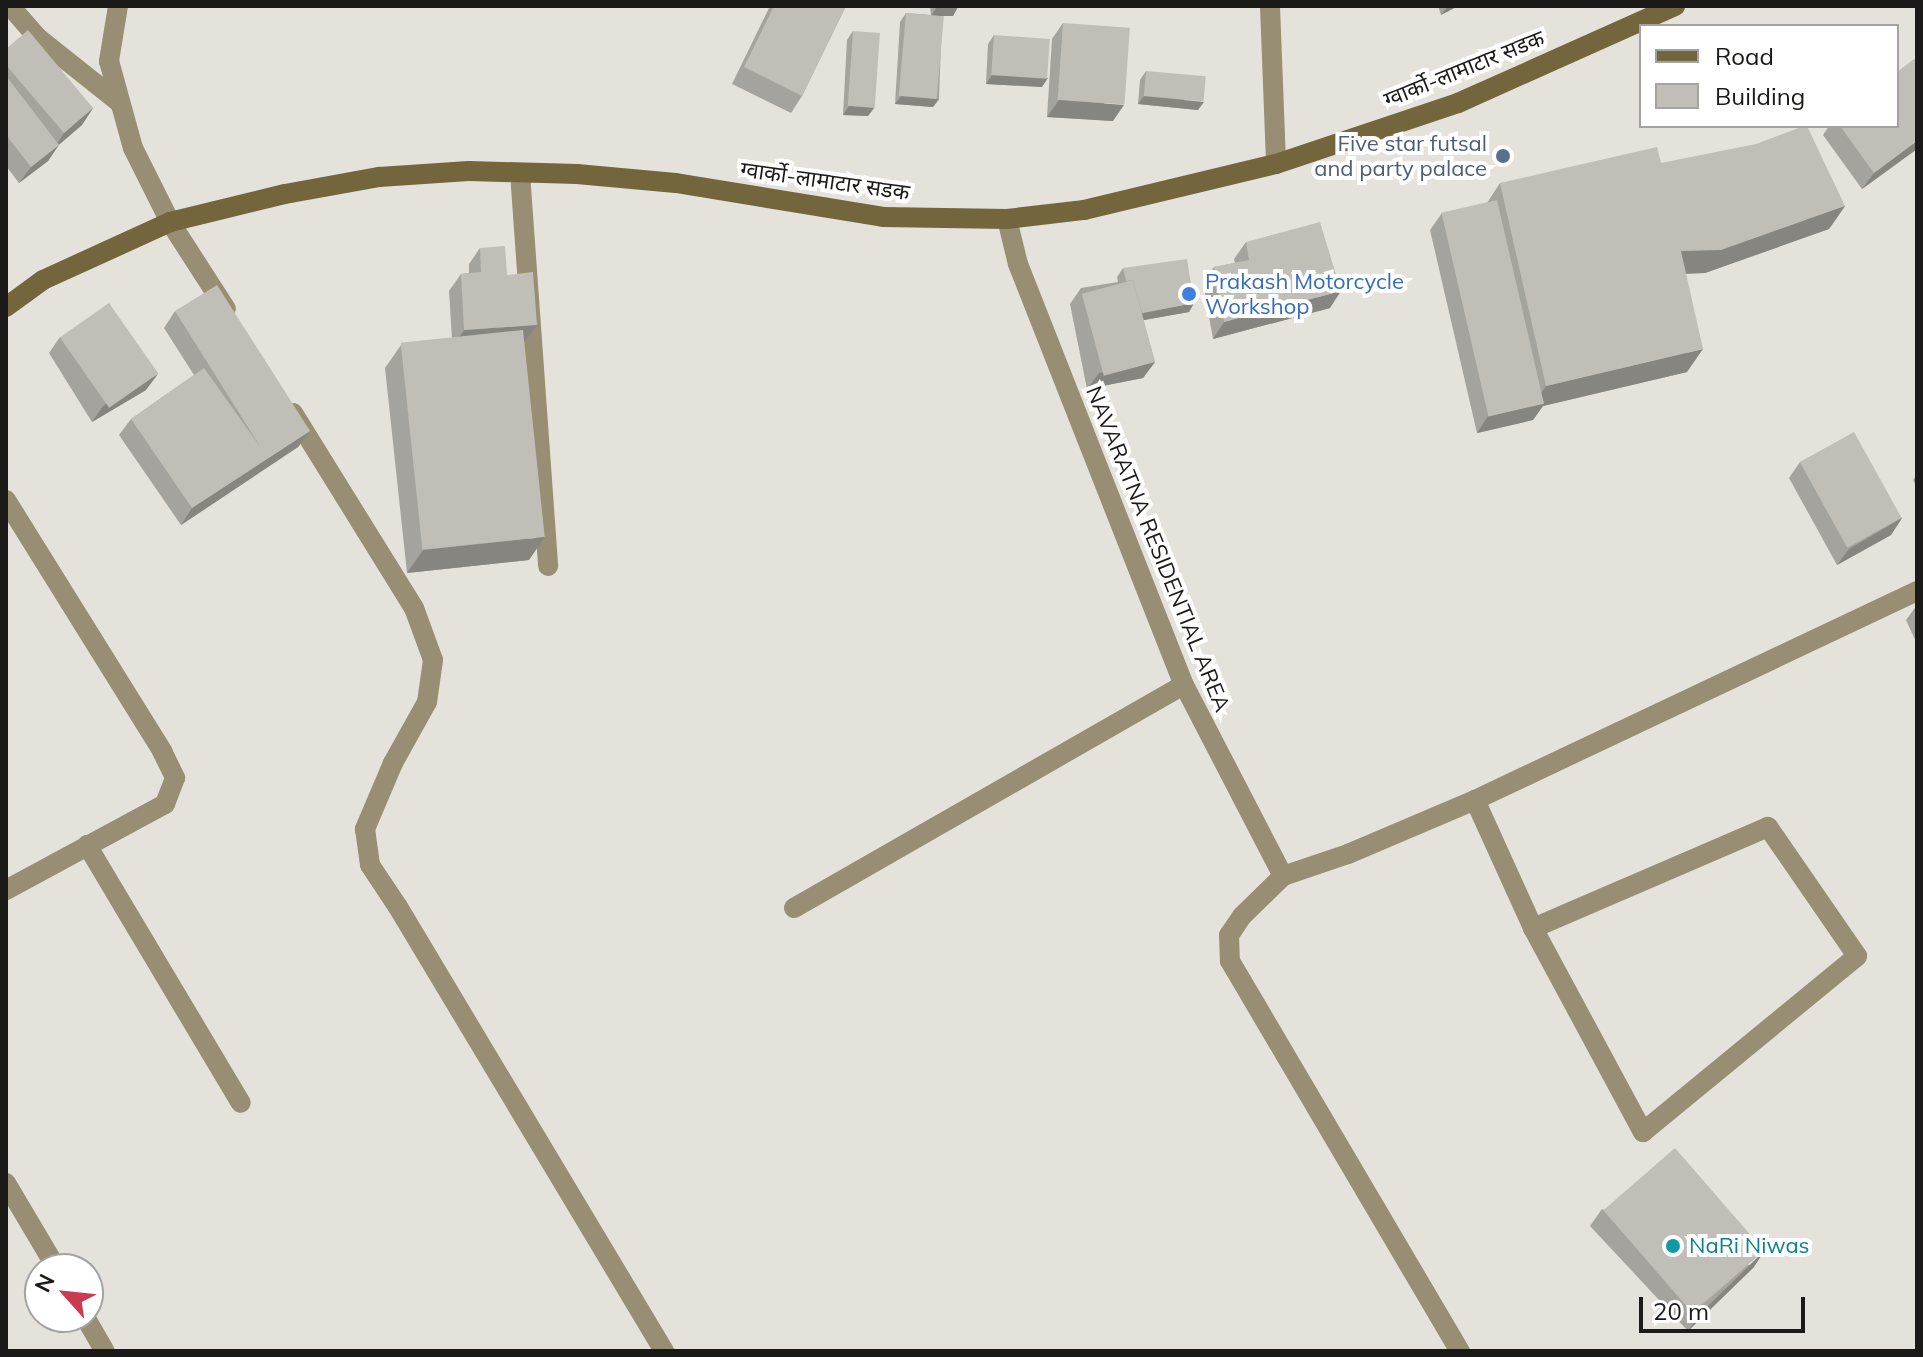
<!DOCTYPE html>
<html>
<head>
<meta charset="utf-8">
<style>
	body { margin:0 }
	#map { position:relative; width:1923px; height:1357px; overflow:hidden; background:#e4e2db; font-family:Mulish,"Noto Sans Devanagari",sans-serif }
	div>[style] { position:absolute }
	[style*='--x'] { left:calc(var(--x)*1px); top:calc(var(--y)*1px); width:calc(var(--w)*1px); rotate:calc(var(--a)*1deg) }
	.minor>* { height:20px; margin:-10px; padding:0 10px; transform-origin:10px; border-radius:10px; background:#978e73 }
	.secondary>* { height:20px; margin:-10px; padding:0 10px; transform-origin:10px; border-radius:10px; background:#73663d }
	.wall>* { inset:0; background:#a5a39d }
	.shaded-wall>* { inset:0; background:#868580 }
	.building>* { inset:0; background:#c0beb7; transform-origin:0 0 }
	.dots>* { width:22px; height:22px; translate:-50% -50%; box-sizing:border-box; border:4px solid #fff; border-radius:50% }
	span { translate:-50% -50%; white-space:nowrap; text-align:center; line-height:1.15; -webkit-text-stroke:8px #fff; paint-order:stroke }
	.street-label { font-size:22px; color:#1b1a18 }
	.service-label { font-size:22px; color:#4e5e75 }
	.right { translate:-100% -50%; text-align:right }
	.shop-label { font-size:22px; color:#366cbe }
	.left { translate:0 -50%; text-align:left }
	.culture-label { font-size:22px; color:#0d838f }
	.frame { position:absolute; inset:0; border:8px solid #1b1a18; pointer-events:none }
	.legend { position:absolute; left:1639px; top:24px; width:260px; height:104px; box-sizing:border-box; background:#fff; border:2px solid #a4a3a3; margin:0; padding:10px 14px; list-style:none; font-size:24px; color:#1b1a18 }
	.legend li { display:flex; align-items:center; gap:16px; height:40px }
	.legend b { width:40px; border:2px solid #a4a3a3 }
	.north { position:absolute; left:24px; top:1253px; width:80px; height:80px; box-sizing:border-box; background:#fff; border:2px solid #a4a3a3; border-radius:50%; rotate:297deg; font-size:22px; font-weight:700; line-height:32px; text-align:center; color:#1b1a18 }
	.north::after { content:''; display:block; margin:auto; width:28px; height:36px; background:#cb3b4f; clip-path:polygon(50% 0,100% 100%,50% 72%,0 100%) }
	.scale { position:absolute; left:1639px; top:1297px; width:166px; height:36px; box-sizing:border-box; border:4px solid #1b1a18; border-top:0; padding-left:10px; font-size:24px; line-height:28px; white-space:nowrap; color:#1b1a18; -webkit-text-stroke:6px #fff; paint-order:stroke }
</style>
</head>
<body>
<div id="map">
	<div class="minor">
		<i style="--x:10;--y:6;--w:41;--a:48.9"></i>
		<i style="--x:37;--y:37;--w:106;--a:38.5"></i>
		<i style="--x:118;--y:6;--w:56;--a:99.3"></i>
		<i style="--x:109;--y:61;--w:90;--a:74.6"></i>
		<i style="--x:133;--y:148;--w:83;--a:63.4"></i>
		<i style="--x:170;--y:222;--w:103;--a:57.2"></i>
		<i style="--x:1270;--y:6;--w:158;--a:87.8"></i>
		<i style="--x:520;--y:173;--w:394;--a:85.9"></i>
		<i style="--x:1007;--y:219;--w:46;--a:76.3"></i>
		<i style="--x:1018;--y:264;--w:453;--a:68.5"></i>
		<i style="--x:1184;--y:685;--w:215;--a:62.6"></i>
		<i style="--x:1283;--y:876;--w:69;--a:-18.7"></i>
		<i style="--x:1348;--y:854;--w:138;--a:-23"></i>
		<i style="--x:1475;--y:800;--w:141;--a:65.6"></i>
		<i style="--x:1533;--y:928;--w:232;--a:61.7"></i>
		<i style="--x:1643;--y:1132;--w:277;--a:-39.4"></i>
		<i style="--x:1857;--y:956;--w:157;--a:-124.6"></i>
		<i style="--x:1768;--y:827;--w:256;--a:156.7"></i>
		<i style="--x:293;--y:413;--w:229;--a:58.2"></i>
		<i style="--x:414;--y:608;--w:55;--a:69.9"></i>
		<i style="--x:433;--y:660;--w:42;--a:98.1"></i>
		<i style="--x:427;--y:702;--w:70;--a:119.1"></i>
		<i style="--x:393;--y:763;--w:72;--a:113"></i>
		<i style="--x:365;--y:829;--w:36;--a:82"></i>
		<i style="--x:370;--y:865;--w:50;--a:56.3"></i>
		<i style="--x:398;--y:907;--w:518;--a:59.07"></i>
		<i style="--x:6;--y:500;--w:296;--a:58.1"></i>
		<i style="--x:162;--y:751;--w:30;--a:64"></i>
		<i style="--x:175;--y:778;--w:28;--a:111"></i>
		<i style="--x:165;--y:804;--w:181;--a:151.6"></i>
		<i style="--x:1475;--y:800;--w:489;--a:-25.3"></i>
		<i style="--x:87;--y:845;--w:300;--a:59.2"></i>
		<i style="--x:1283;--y:876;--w:57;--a:135.7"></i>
		<i style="--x:1242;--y:916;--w:23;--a:124"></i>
		<i style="--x:1229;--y:935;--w:26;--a:88"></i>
		<i style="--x:1230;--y:961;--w:453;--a:59.5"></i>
		<i style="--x:794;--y:908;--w:449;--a:-29.8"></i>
		<i style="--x:6;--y:1183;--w:100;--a:59.3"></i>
		<i style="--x:85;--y:1317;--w:39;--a:60"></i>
	</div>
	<div class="secondary">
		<i style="--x:6;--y:307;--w:46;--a:-36.1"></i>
		<i style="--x:43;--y:280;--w:140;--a:-24.5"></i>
		<i style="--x:170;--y:222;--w:118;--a:-13.7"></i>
		<i style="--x:285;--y:194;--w:96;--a:-10.3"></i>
		<i style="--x:379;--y:177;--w:90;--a:-3.8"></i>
		<i style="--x:469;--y:171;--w:108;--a:1.6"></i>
		<i style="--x:577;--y:174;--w:99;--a:5.2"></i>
		<i style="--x:676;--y:183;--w:210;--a:9.3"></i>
		<i style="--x:883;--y:217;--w:124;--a:0.9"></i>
		<i style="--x:1007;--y:219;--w:78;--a:-6.7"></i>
		<i style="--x:1084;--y:210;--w:197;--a:-13.5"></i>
		<i style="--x:1276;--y:164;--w:192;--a:-18.5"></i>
		<i style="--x:1458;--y:103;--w:238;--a:-24.1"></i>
	</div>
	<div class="wall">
		<i style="clip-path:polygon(770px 6px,846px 6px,802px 96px,791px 113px,732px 84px)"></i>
		<i style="clip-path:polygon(930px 6px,958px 6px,953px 16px,942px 16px,939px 99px,933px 107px,895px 104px,900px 22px,906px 13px,931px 15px)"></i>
		<i style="clip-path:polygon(1438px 6px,1458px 6px,1441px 15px)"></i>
		<i style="clip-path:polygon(1063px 23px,1113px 121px,1047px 117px,1052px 39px)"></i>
		<i style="clip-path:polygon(853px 31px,874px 108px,868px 116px,843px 115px,847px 40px)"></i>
		<i style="clip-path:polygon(994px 35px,1042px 87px,986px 84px,988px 44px)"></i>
		<i style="clip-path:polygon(6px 49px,93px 108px,82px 125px,59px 144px,48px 161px,19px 183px,6px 166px)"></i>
		<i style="clip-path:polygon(1146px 71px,1198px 110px,1138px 104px,1140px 80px)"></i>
		<i style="clip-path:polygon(1829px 126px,1897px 126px,1917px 149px,1862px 189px,1823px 135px)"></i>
		<i style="clip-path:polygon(1661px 163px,1845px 206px,1829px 229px,1705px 273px,1686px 274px,1687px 372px,1543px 406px,1533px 420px,1477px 433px,1430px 230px,1442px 213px,1487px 203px,1500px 183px)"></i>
		<i style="clip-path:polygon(1246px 242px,1330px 308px,1213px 339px,1203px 283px,1214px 267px,1235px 263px,1234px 259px)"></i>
		<i style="clip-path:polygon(480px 248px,507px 275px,525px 341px,524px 341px,529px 560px,407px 573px,385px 368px,401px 345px,452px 339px,449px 291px,461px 274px,469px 273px,469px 264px)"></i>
		<i style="clip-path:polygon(1123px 268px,1194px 303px,1189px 312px,1143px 320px,1155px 362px,1143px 378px,1087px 389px,1070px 304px,1081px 288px,1118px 282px,1117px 277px)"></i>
		<i style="clip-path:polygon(175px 311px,310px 431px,298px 447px,181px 525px,119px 435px,131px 419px,194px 375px,164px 328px)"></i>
		<i style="clip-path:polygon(60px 337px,146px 390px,92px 422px,49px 353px)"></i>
		<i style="clip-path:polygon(1800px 462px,1902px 518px,1891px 535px,1837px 565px,1789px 478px)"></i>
		<i style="clip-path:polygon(1917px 474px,1917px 487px,1913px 480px)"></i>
		<i style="clip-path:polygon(1917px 605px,1917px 644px,1906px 620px)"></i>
		<i style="clip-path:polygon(1602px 1209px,1754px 1267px,1688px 1331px,1590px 1226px)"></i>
	</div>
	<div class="shaded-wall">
		<i style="clip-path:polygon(1448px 6px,1458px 6px,1441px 15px)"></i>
		<i style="clip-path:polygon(958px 7px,953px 16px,931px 16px,936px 8px)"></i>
		<i style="clip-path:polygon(992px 75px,1048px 78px,1042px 87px,986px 84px)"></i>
		<i style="clip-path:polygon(901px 96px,939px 99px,933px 107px,895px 104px)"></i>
		<i style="clip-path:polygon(1144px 96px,1204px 102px,1198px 110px,1138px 104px)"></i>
		<i style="clip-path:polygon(1059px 100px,1124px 105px,1113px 121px,1047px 117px)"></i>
		<i style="clip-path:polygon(849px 106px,874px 108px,868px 116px,843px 115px)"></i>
		<i style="clip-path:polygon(93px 108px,82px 125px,53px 150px,64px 133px)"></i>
		<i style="clip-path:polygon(1917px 141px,1917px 149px,1862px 189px,1874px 173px)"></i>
		<i style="clip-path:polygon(59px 145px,48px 161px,19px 183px,31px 167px)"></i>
		<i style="clip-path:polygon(1845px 206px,1829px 229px,1705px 273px,1665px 274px,1681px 251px)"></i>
		<i style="clip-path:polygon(1341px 291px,1330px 308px,1213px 339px,1224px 322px)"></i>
		<i style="clip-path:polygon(1194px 303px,1189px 312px,1128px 323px,1134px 315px)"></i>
		<i style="clip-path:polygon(537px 325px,525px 341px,453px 346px,464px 330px)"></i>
		<i style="clip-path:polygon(1703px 349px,1687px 372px,1543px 406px,1533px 420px,1477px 433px,1488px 416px,1532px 406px,1546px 386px)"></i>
		<i style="clip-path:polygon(1155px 362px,1143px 378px,1087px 389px,1099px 373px)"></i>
		<i style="clip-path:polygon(158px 374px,146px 390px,92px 422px,103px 406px)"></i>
		<i style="clip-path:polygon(310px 431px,298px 447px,181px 525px,192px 508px)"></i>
		<i style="clip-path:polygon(1902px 518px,1891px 535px,1837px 565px,1849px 549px)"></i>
		<i style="clip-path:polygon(545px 537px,529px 560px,407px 573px,423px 550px)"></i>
		<i style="clip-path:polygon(1765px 1250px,1754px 1267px,1688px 1331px,1700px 1314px)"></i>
	</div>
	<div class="building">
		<i style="clip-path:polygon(774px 6px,846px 6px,802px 96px,744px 67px)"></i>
		<i style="clip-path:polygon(936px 6px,958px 6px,958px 7px,936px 8px)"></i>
		<i style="left:906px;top:13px;width:38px;height:83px;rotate:5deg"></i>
		<i style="left:1063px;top:23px;width:67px;height:77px;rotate:4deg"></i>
		<i style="clip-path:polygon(28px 30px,93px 108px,64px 133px,6px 65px,6px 49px)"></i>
		<i style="left:853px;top:31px;width:27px;height:75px;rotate:4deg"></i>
		<i style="left:994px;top:35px;width:56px;height:40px;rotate:4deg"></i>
		<i style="clip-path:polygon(1914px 59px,1917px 63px,1917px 141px,1874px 173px,1840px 126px,1897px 126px,1897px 72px)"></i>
		<i style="left:1146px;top:71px;width:60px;height:25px;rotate:5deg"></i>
		<i style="clip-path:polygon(7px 77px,59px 145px,31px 167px,6px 135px,6px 78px)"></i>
		<i style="clip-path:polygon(1804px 126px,1807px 126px,1845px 206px,1721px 250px,1681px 251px,1703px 349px,1546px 386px,1500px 183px,1657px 147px,1661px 163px,1756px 144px)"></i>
		<i style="left:1497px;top:200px;width:209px;height:57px;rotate:77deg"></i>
		<i style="clip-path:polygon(1320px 222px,1341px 291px,1224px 322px,1214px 267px,1249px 260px,1246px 242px)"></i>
		<i style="clip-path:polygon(505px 246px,507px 275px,533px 272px,537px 325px,464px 330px,461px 274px,481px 272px,480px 248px)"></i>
		<i style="clip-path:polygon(1187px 259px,1194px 303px,1142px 313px,1133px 280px,1126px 281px,1123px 268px)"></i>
		<i style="left:1133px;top:280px;width:85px;height:53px;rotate:75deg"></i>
		<i style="clip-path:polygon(217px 285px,310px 431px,192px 508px,131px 419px,204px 368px,261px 448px,175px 311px)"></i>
		<i style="left:109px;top:303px;width:86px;height:60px;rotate:55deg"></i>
		<i style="left:523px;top:330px;width:208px;height:123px;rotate:84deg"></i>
		<i style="left:1854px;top:432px;width:98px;height:62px;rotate:61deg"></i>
		<i style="left:1675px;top:1148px;width:136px;height:95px;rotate:49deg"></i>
	</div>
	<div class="dots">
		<i style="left:1503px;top:156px;background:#5c6f8a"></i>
		<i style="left:1189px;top:294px;background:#3f7fe0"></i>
		<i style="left:1673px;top:1246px;background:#0f9aa8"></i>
	</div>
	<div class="street-label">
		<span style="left:1464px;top:69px;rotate:-22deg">ग्वार्को-लामाटार सडक</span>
		<span style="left:825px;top:181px;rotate:8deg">ग्वार्को-लामाटार सडक</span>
		<span style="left:1158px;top:549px;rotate:68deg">NAVARATNA RESIDENTIAL AREA</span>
	</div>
	<div class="service-label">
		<span class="right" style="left:1487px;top:156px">Five star futsal<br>and party palace</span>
	</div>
	<div class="shop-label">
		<span class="left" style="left:1205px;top:294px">Prakash Motorcycle<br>Workshop</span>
	</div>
	<div class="culture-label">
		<span class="left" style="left:1689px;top:1246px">NaRi Niwas</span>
	</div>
	<div class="frame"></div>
	<ul class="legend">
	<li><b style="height:10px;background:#73663d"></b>Road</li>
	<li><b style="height:22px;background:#c0beb7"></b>Building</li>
	</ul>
	<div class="north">N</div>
	<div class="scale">20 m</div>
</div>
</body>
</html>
